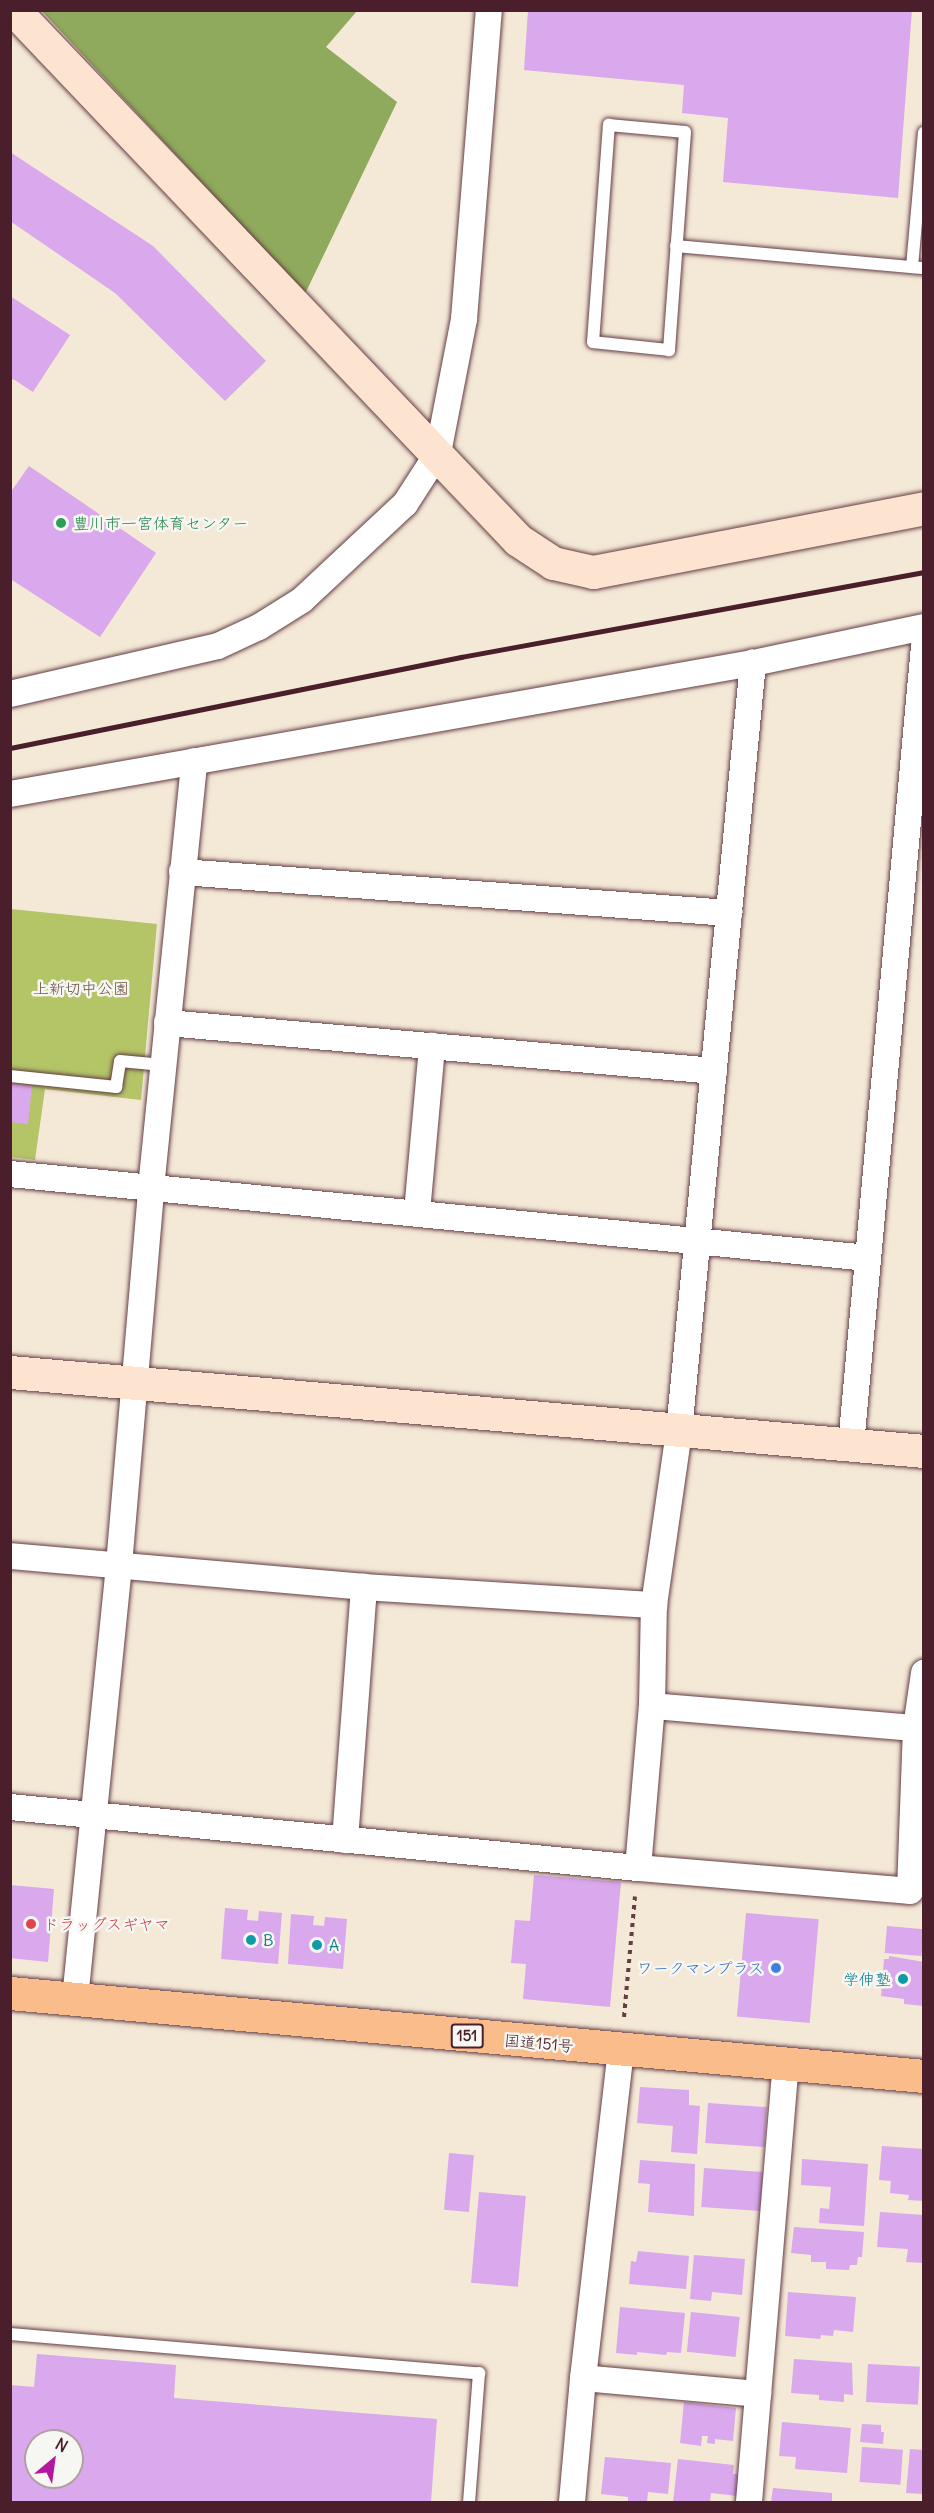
<!DOCTYPE html>
<html>
<head>
<meta charset="utf-8">
<style>
	body { margin:0 }
	#map { position:relative; width:934px; height:2513px; overflow:hidden; background:#f4e8d6; font-family:Delius,"Klee One",sans-serif }
	div>[style] { position:absolute }
	[style*='--x'] { left:calc(var(--x)*1px); top:calc(var(--y)*1px); width:calc(var(--w)*1px); rotate:calc(var(--a)*1deg) }
	.green>* { inset:0; background:#b4c567 }
	.forest>* { inset:0; background:#8faa5c }
	.building>* { inset:0; background:#d9a8ed; transform-origin:0 0 }
	.path>* { height:4px; margin-top:-2px; transform-origin:0; background:repeating-linear-gradient(90deg,#643d45 0 4.5px,transparent 0 9px) }
	.roads { filter:drop-shadow(0 0 2px #643d45) drop-shadow(0 0 2px #643d45) }
	.lane>* { height:12px; margin:-6px; padding:0 6px; transform-origin:6px; border-radius:6px; background:#fff }
	.street>* { height:26px; margin:-13px; padding:0 13px; transform-origin:13px; border-radius:13px; background:#fff }
	.secondary>* { height:33px; margin:-16.5px; padding:0 16.5px; transform-origin:16.5px; border-radius:16.5px; background:#fde4d0 }
	.highway>* { height:33px; margin:-16.5px; padding:0 16.5px; transform-origin:16.5px; border-radius:16.5px; background:#f9bc8a }
	.rail>* { height:4.5px; margin:-2.25px; padding:0 2.25px; transform-origin:2.25px; border-radius:2.25px; background:#4a1f2b }
	.dots>* { width:16px; height:16px; translate:-50% -50%; box-sizing:border-box; border:3px solid #f6f6f2; border-radius:50% }
	span { translate:-50% -50%; white-space:nowrap; text-align:center; line-height:1.15; -webkit-text-stroke:5px #f6f6f2; paint-order:stroke }
	.shield-label span { padding:2px 4px; background:#f6f6f2; border:2px solid; border-radius:4px; -webkit-text-stroke-width:0 }
	.shield-label { font-size:15px; color:#4a1f2b; font-weight:700 }
	.leisure-label { font-size:16px; color:#27864d }
	.left { translate:0 -50%; text-align:left }
	.park-label { font-size:16px; color:#6a513d }
	.health-label { font-size:16px; color:#be3a42 }
	.culture-label { font-size:16px; color:#0d838f }
	.right { translate:-100% -50%; text-align:right }
	.shop-label { font-size:16px; color:#366cbe }
	.street-label { font-size:16px; color:#4a1f2b }
	.frame { position:absolute; inset:0; border:12px solid #4a1f2b; pointer-events:none }
	.north { position:absolute; left:24px; top:2429px; width:60px; height:60px; box-sizing:border-box; background:#f6f6f2; border:2px solid #b1a0a2; border-radius:50%; rotate:29deg; font-size:16px; font-weight:700; line-height:24px; text-align:center; color:#4a1f2b }
	.north::after { content:''; display:block; margin:auto; width:21px; height:27px; background:#b5179e; clip-path:polygon(50% 0,100% 100%,50% 72%,0 100%) }
</style>
</head>
<body>
<div id="map">
	<div class="green">
		<i style="clip-path:polygon(11px 909px,157px 924px,141px 1100px,45px 1089px,35px 1160px,11px 1157px)"></i>
	</div>
	<div class="forest">
		<i style="clip-path:polygon(42px 11px,357px 11px,326px 47px,397px 102px,305px 294px)"></i>
	</div>
	<div class="building">
		<i style="clip-path:polygon(528px 10px,912px 10px,898px 198px,723px 182px,728px 118px,682px 113px,684px 85px,524px 70px)"></i>
		<i style="clip-path:polygon(10px 152px,153px 246px,266px 361px,225px 401px,115px 293px,10px 221px)"></i>
		<i style="clip-path:polygon(10px 296px,70px 335px,33px 392px,13px 379px,10px 382px)"></i>
		<i style="clip-path:polygon(29px 466px,156px 553px,100px 637px,12px 580px,10px 582px,10px 493px)"></i>
		<i style="clip-path:polygon(10px 1083px,32px 1086px,28px 1124px,10px 1122px)"></i>
		<i style="clip-path:polygon(534px 1875px,621px 1882px,610px 2007px,523px 1999px,526px 1964px,511px 1963px,515px 1920px,530px 1921px)"></i>
		<i style="clip-path:polygon(10px 1885px,54px 1889px,48px 1962px,10px 1958px)"></i>
		<i style="clip-path:polygon(225px 1908px,248px 1910px,247px 1920px,258px 1921px,259px 1911px,282px 1913px,278px 1964px,221px 1959px)"></i>
		<i style="left:746px;top:1913px;width:73px;height:104px;rotate:5deg"></i>
		<i style="clip-path:polygon(291px 1914px,314px 1916px,313px 1925px,324px 1926px,325px 1917px,347px 1919px,343px 1969px,288px 1964px)"></i>
		<i style="left:887px;top:1926px;width:37px;height:27px;rotate:5deg"></i>
		<i style="clip-path:polygon(889px 1956px,924px 1962px,924px 2006px,904px 2004px,904px 1999px,881px 1996px,884px 1959px,889px 1959px)"></i>
		<i style="clip-path:polygon(640px 2087px,689px 2090px,689px 2105px,700px 2106px,697px 2154px,671px 2152px,673px 2126px,637px 2123px)"></i>
		<i style="left:708px;top:2103px;width:59px;height:40px;rotate:4deg"></i>
		<i style="clip-path:polygon(882px 2146px,924px 2149px,924px 2201px,908px 2200px,909px 2195px,890px 2193px,891px 2181px,879px 2180px)"></i>
		<i style="left:449px;top:2153px;width:25px;height:57px;rotate:5deg"></i>
		<i style="clip-path:polygon(802px 2159px,868px 2164px,864px 2226px,819px 2223px,820px 2208px,829px 2209px,831px 2187px,801px 2185px)"></i>
		<i style="clip-path:polygon(640px 2160px,695px 2164px,694px 2216px,648px 2212px,650px 2184px,638px 2183px)"></i>
		<i style="left:704px;top:2168px;width:59px;height:39px;rotate:4deg"></i>
		<i style="left:479px;top:2192px;width:47px;height:91px;rotate:5deg"></i>
		<i style="clip-path:polygon(880px 2212px,924px 2215px,924px 2263px,906px 2262px,908px 2249px,877px 2247px)"></i>
		<i style="clip-path:polygon(794px 2227px,864px 2232px,862px 2257px,858px 2257px,857px 2265px,850px 2265px,849px 2270px,826px 2269px,826px 2262px,811px 2262px,811px 2255px,791px 2253px)"></i>
		<i style="clip-path:polygon(638px 2251px,689px 2256px,686px 2289px,629px 2284px,631px 2261px,636px 2262px)"></i>
		<i style="clip-path:polygon(694px 2255px,745px 2259px,742px 2295px,712px 2292px,711px 2301px,690px 2299px)"></i>
		<i style="clip-path:polygon(788px 2292px,856px 2297px,853px 2332px,834px 2330px,833px 2336px,821px 2335px,820px 2339px,785px 2336px)"></i>
		<i style="clip-path:polygon(620px 2307px,685px 2313px,681px 2353px,667px 2352px,666px 2355px,637px 2352px,637px 2355px,616px 2353px)"></i>
		<i style="left:691px;top:2312px;width:49px;height:40px;rotate:6deg"></i>
		<i style="clip-path:polygon(evenodd,37px 2354px,176px 2365px,174px 2398px,437px 2419px,431px 2502px,10px 2502px,10px 2385px,34px 2387px,37px 2354px,36px 2441px,72px 2441px,72px 2477px,36px 2477px,36px 2441px)"></i>
		<i style="clip-path:polygon(794px 2359px,852px 2363px,853px 2395px,844px 2394px,844px 2402px,819px 2400px,819px 2395px,791px 2393px)"></i>
		<i style="left:868px;top:2364px;width:52px;height:38px;rotate:3deg"></i>
		<i style="clip-path:polygon(684px 2402px,736px 2408px,733px 2441px,715px 2439px,715px 2444px,707px 2443px,708px 2436px,702px 2436px,701px 2446px,680px 2443px)"></i>
		<i style="clip-path:polygon(782px 2422px,851px 2428px,847px 2473px,795px 2469px,796px 2457px,779px 2456px)"></i>
		<i style="clip-path:polygon(862px 2424px,881px 2425px,881px 2432px,884px 2432px,883px 2444px,860px 2442px)"></i>
		<i style="left:862px;top:2447px;width:41px;height:35px;rotate:4deg"></i>
		<i style="clip-path:polygon(910px 2449px,924px 2450px,924px 2494px,906px 2493px)"></i>
		<i style="clip-path:polygon(605px 2457px,671px 2463px,668px 2494px,648px 2492px,647px 2502px,628px 2502px,628px 2497px,601px 2494px)"></i>
		<i style="clip-path:polygon(678px 2459px,734px 2465px,733px 2474px,739px 2474px,737px 2496px,711px 2493px,710px 2502px,673px 2502px)"></i>
		<i style="clip-path:polygon(773px 2488px,832px 2493px,832px 2502px,771px 2502px)"></i>
	</div>
	<div class="path">
		<i style="--x:624;--y:2017;--w:121;--a:-84.8"></i>
	</div>
	<div class="roads">
		<div class="lane">
			<i style="--x:609;--y:125;--w:76;--a:5.3"></i>
			<i style="--x:685;--y:132;--w:219;--a:94.2"></i>
			<i style="--x:669;--y:350;--w:76;--a:-174"></i>
			<i style="--x:593;--y:342;--w:218;--a:-85.8"></i>
			<i style="--x:676;--y:246;--w:249;--a:5.1"></i>
			<i style="--x:912;--y:267;--w:135;--a:-84.9"></i>
			<i style="--x:10;--y:1076;--w:107;--a:5.9"></i>
			<i style="--x:116;--y:1087;--w:26;--a:-81"></i>
			<i style="--x:120;--y:1061;--w:43;--a:5.3"></i>
			<i style="--x:10;--y:2334;--w:471;--a:4.8"></i>
			<i style="--x:479;--y:2373;--w:129;--a:94.4"></i>
		</div>
		<div class="street">
			<i style="--x:10;--y:694;--w:213;--a:-13"></i>
			<i style="--x:218;--y:646;--w:45;--a:-24.9"></i>
			<i style="--x:259;--y:627;--w:51;--a:-32.1"></i>
			<i style="--x:302;--y:600;--w:141;--a:-43"></i>
			<i style="--x:405;--y:504;--w:61;--a:-57.1"></i>
			<i style="--x:438;--y:453;--w:136;--a:-79"></i>
			<i style="--x:464;--y:319;--w:310;--a:-85.4"></i>
			<i style="--x:10;--y:794;--w:754;--a:-10"></i>
			<i style="--x:753;--y:663;--w:175;--a:-11.9"></i>
			<i style="--x:182;--y:872;--w:549;--a:4.29"></i>
			<i style="--x:167;--y:1023;--w:549;--a:5.01"></i>
			<i style="--x:10;--y:1174;--w:862;--a:5.59"></i>
			<i style="--x:417;--y:1212;--w:167;--a:-84.8"></i>
			<i style="--x:851;--y:1445;--w:802;--a:-84.78"></i>
			<i style="--x:10;--y:1556;--w:355;--a:5"></i>
			<i style="--x:364;--y:1587;--w:291;--a:3.6"></i>
			<i style="--x:652;--y:1706;--w:265;--a:4.8"></i>
			<i style="--x:10;--y:1807;--w:631;--a:5.55"></i>
			<i style="--x:638;--y:1868;--w:273;--a:4.8"></i>
			<i style="--x:910;--y:1891;--w:163;--a:-87.9"></i>
			<i style="--x:916;--y:1728;--w:56;--a:-81.7"></i>
			<i style="--x:345;--y:1840;--w:254;--a:-85.7"></i>
			<i style="--x:638;--y:1868;--w:163;--a:-85.1"></i>
			<i style="--x:652;--y:1706;--w:101;--a:-88.9"></i>
			<i style="--x:654;--y:1605;--w:176;--a:-81.8"></i>
			<i style="--x:679;--y:1431;--w:772;--a:-84.5"></i>
			<i style="--x:75;--y:1999;--w:436;--a:-84.2"></i>
			<i style="--x:119;--y:1565;--w:378;--a:-85.1"></i>
			<i style="--x:151;--y:1188;--w:429;--a:-84.2"></i>
			<i style="--x:583;--y:2378;--w:176;--a:5.2"></i>
			<i style="--x:572;--y:2502;--w:124;--a:-84.9"></i>
			<i style="--x:583;--y:2378;--w:330;--a:-83.4"></i>
			<i style="--x:749;--y:2502;--w:440;--a:-85.2"></i>
		</div>
		<div class="secondary">
			<i style="--x:14;--y:10;--w:731;--a:46.44"></i>
			<i style="--x:518;--y:540;--w:42;--a:33.3"></i>
			<i style="--x:553;--y:563;--w:41;--a:12.7"></i>
			<i style="--x:593;--y:572;--w:337;--a:-10.9"></i>
			<i style="--x:10;--y:1372;--w:917;--a:4.94"></i>
		</div>
		<div class="highway">
			<i style="--x:10;--y:1993;--w:918;--a:5.19"></i>
		</div>
	</div>
	<div class="rail">
		<i style="--x:10;--y:748;--w:460;--a:-11.4"></i>
		<i style="--x:461;--y:657;--w:471;--a:-10.4"></i>
	</div>
	<div class="dots">
		<i style="left:61px;top:523px;background:#2e9e5b"></i>
		<i style="left:31px;top:1924px;background:#e0444e"></i>
		<i style="left:251px;top:1940px;background:#0f9aa8"></i>
		<i style="left:317px;top:1945px;background:#0f9aa8"></i>
		<i style="left:776px;top:1968px;background:#3f7fe0"></i>
		<i style="left:903px;top:1979px;background:#0f9aa8"></i>
	</div>
	<div class="shield-label">
		<span style="left:467px;top:2036px">151</span>
	</div>
	<div class="leisure-label">
		<span class="left" style="left:73px;top:523px">豊川市一宮体育センター</span>
	</div>
	<div class="park-label">
		<span style="left:81px;top:988px">上新切中公園</span>
	</div>
	<div class="health-label">
		<span class="left" style="left:43px;top:1924px">ドラッグスギヤマ</span>
	</div>
	<div class="culture-label">
		<span class="left" style="left:263px;top:1940px">B</span>
		<span class="left" style="left:329px;top:1945px">A</span>
		<span class="right" style="left:891px;top:1979px">学伸塾</span>
	</div>
	<div class="shop-label">
		<span class="right" style="left:764px;top:1968px">ワークマンプラス</span>
	</div>
	<div class="street-label">
		<span style="left:539px;top:2043px;rotate:5deg">国道151号</span>
	</div>
	<div class="frame"></div>
	<div class="north">N</div>
</div>
</body>
</html>
